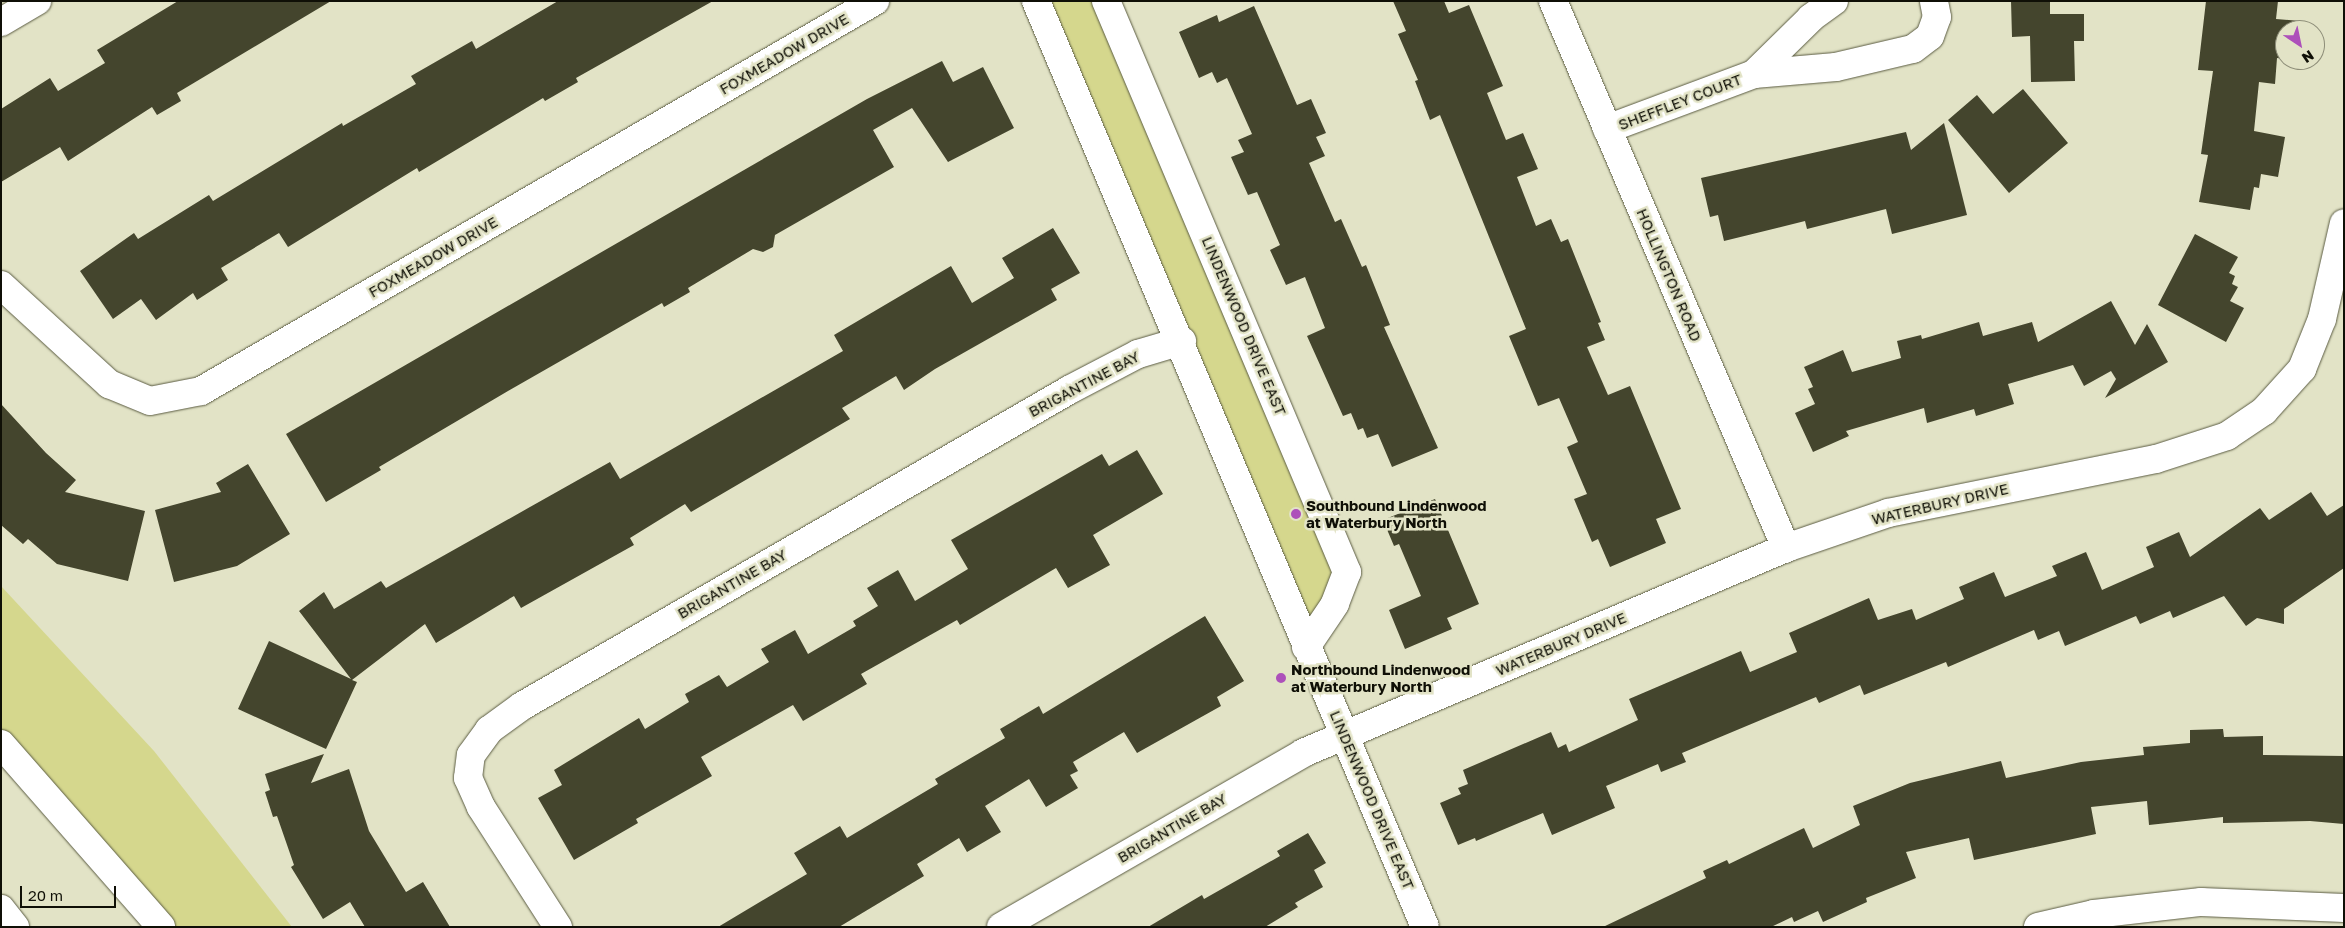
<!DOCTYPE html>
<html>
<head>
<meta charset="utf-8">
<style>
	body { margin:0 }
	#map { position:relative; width:2345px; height:928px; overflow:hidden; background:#e2e3c6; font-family:"Golos Text",sans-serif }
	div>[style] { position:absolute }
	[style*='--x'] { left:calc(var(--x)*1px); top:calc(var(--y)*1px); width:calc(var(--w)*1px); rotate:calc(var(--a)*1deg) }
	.green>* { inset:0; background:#d5d78d }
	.building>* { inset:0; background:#44452d }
	.roads { filter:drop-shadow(0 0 1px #5b5c43) drop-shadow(0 0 1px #5b5c43) }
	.minor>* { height:28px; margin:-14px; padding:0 14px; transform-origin:14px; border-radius:14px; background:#fff }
	.tertiary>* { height:28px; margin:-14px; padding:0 14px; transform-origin:14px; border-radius:14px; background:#fff }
	.secondary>* { height:28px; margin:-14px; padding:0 14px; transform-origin:14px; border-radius:14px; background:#fff }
	.dots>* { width:14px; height:14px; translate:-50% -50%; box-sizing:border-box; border:2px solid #e2e3c6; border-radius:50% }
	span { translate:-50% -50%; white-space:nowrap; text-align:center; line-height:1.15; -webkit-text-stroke:5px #e2e3c6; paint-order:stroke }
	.street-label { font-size:15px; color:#0f0f06 }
	.poi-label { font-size:15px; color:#0f0f06; font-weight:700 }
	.left { translate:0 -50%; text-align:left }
	.frame { position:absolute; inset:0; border:2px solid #0f0f06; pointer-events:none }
	.north { position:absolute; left:2275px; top:20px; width:50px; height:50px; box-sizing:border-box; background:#e2e3c6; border:1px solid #8e8e79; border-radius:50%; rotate:146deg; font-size:14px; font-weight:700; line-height:20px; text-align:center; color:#0f0f06 }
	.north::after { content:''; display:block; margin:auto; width:18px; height:22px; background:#ad50ba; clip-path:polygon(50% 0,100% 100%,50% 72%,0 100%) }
	.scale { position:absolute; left:20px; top:886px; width:96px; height:22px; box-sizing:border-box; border:2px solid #0f0f06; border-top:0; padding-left:6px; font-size:15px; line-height:18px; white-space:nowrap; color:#0f0f06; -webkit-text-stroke:4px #e2e3c6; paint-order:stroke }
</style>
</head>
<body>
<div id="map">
	<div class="green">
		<i style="clip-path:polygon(1036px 1px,1106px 1px,1347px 572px,1306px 647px)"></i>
		<i style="clip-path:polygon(1px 586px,154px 751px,292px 927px,161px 927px,1px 744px)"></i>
	</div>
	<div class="building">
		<i style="clip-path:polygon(178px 1px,331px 1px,177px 93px,181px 101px,157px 115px,152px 107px,68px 161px,60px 147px,1px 182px,1px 109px,50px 78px,58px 91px,105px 63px,97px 50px)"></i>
		<i style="clip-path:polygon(558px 1px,713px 1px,576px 78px,578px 82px,545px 101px,543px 98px,419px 172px,417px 168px,288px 247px,279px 233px,221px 268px,228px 280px,197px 300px,193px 293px,156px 320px,141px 299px,113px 319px,80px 271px,134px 233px,138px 239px,209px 195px,213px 201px,342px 123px,343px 126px,416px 84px,411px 76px,472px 41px,476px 49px)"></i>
		<i style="clip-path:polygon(1393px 1px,1444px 1px,1449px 13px,1469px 5px,1503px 86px,1487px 93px,1506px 140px,1523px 133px,1538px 169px,1517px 177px,1536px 226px,1551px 219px,1561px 242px,1568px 239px,1601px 322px,1598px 323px,1605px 340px,1587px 347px,1608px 395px,1630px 386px,1681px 509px,1656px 519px,1666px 543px,1610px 567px,1598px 539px,1592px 542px,1574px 499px,1587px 494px,1567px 447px,1578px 442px,1559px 398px,1538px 406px,1509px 336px,1526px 329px,1440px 115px,1430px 120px,1415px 81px,1418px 80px,1398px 34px,1406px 31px)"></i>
		<i style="clip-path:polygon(2011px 1px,2050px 1px,2050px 14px,2084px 14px,2084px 41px,2074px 41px,2075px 81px,2031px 82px,2030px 36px,2012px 37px)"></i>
		<i style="clip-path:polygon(2206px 1px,2278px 1px,2276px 19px,2300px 21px,2299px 30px,2285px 30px,2285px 59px,2277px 58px,2275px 84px,2259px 82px,2254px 131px,2285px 137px,2278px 177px,2261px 174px,2259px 188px,2254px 187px,2250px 210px,2199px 202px,2208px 155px,2201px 154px,2213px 71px,2198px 70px)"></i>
		<i style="clip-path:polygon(1254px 6px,1297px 105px,1311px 99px,1326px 133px,1316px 137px,1325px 156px,1309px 163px,1335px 222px,1341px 219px,1362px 267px,1366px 265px,1390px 325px,1384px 327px,1438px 448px,1392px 467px,1378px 434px,1367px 438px,1363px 428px,1358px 430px,1351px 413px,1343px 416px,1307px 336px,1325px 328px,1305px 277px,1286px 285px,1270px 250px,1280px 245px,1257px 192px,1248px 195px,1231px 157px,1244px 152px,1238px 140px,1252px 134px,1227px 78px,1217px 83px,1212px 72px,1199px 78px,1179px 32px,1217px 15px,1219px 22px)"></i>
		<i style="clip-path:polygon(942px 61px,953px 82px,983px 67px,1014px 128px,948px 162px,912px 108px,873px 130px,894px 167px,775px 235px,773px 247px,763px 252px,753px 249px,688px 288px,690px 292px,664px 307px,662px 303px,508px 391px,379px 467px,381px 470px,326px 502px,286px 434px,867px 99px)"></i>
		<i style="clip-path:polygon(2023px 89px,2068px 143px,2009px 193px,1948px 120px,1977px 95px,1993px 114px)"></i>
		<i style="clip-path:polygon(1944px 123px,1967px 215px,1892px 234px,1886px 209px,1807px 229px,1805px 221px,1724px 241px,1718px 215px,1710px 217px,1701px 178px,1906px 132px,1911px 150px)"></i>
		<i style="clip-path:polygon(1053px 228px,1080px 273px,1051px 289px,1057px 300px,935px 369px,904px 390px,896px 376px,842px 408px,850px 419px,691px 512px,685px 504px,630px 538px,634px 545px,521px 608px,514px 596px,436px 643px,425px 624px,352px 680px,357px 682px,326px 749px,238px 709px,269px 641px,351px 679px,299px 611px,324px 592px,334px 609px,381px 581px,386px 588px,610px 462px,620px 479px,843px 351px,834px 335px,951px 266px,972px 303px,1014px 278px,1002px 258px)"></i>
		<i style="clip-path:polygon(2195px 234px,2238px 257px,2229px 273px,2235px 276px,2232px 284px,2238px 287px,2230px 301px,2244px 308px,2226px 342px,2158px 305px)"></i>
		<i style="clip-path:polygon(2111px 301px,2135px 345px,2147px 324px,2168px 362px,2105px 398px,2116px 379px,2111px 371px,2084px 386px,2073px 365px,2008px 384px,2014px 404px,1976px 416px,1974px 409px,1927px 423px,1924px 408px,1846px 431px,1849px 436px,1813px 452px,1795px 413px,1815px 404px,1808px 389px,1813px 387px,1804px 367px,1843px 350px,1852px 372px,1901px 358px,1897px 341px,1921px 335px,1922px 339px,1979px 322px,1983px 336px,2032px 322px,2038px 342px)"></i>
		<i style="clip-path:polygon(1px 404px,46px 453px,76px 480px,65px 492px,145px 511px,128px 581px,57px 564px,28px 539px,23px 544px,1px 525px)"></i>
		<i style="clip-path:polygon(1137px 450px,1163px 494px,1093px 535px,1110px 565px,1068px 588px,1056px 568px,960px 625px,957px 620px,861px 674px,867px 684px,803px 721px,793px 705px,701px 757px,712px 776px,636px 819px,638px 823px,574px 860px,538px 798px,562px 785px,554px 770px,639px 718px,645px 729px,689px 702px,685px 694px,719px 675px,727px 687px,769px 662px,761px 649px,795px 630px,808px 654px,856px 626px,853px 621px,878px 606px,867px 588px,898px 570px,915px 601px,968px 569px,951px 540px,1102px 454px,1109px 466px)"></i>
		<i style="clip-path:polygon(248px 464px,290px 534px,237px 566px,174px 582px,155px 510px,221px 492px,216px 483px)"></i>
		<i style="clip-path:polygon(2311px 492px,2327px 516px,2344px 505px,2344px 568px,2284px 609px,2284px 624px,2257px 618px,2246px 626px,2224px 596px,2173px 618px,2170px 611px,2140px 624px,2136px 616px,2065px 646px,2059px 631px,2038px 640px,2034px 630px,1948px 667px,1946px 662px,1864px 695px,1860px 685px,1819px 703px,1816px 697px,1682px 753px,1686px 762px,1661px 772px,1658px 764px,1606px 786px,1615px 808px,1552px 835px,1543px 813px,1476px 841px,1475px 838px,1458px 845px,1440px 803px,1461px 794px,1458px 788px,1468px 784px,1463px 770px,1551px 732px,1558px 748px,1566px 744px,1569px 752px,1638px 720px,1629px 699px,1741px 651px,1750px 672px,1797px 652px,1789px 633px,1869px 598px,1878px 620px,1912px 609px,1916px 620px,1964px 599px,1959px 587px,1994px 572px,2005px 597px,2057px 576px,2052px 566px,2086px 552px,2102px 590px,2154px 567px,2146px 547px,2179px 532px,2190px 557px,2260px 508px,2269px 520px)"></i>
		<i style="clip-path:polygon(1435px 499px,1479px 604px,1447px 618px,1452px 629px,1405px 649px,1389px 610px,1421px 596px,1399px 544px,1394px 546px,1383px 520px)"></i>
		<i style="clip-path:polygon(1205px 616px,1244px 681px,1217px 697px,1221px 706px,1137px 753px,1124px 732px,1073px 762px,1078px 771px,1070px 775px,1078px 788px,1046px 807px,1029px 779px,985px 806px,1001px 832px,967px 852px,959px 838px,917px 864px,924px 876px,839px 927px,718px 927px,807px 874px,794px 853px,840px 826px,847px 838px,938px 784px,935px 779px,1005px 738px,1000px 729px,1039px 706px,1043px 714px)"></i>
		<i style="clip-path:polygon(2223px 729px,2224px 737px,2263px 736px,2263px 755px,2344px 756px,2344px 824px,2310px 821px,2223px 823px,2223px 817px,2149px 825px,2147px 801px,2091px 807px,2096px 834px,1974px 860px,1969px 838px,1906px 852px,1916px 878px,1866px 898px,1867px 902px,1823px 922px,1818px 911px,1794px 922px,1792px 917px,1771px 927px,1603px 927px,1706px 878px,1703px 871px,1727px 860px,1729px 864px,1804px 828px,1813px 848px,1860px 825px,1853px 806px,1910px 783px,2001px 761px,2006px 778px,2081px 762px,2144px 755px,2143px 747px,2190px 743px,2190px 730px)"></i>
		<i style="clip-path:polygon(324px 754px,311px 783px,349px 769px,369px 831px,406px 892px,423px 882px,450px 927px,365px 927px,350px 902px,323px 919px,291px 867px,294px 865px,277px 816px,273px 817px,265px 792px,270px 790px,265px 774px)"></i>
		<i style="clip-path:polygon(1308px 833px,1326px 863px,1314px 870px,1323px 887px,1295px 903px,1298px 907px,1265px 927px,1148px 927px,1202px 895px,1204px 899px,1280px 856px,1277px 851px)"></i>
	</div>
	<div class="roads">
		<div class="minor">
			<i style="--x:1106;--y:1;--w:620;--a:67.12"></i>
			<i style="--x:1347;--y:572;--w:34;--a:111"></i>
			<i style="--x:1335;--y:604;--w:52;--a:124"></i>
			<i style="--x:1553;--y:1;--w:595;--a:66.93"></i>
			<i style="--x:1834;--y:1;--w:29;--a:144"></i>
			<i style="--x:1811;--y:18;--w:80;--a:135.5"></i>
			<i style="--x:1754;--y:74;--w:82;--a:-4.9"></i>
			<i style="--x:1836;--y:67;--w:79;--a:-13.2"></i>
			<i style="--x:1913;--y:49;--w:21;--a:-37"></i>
			<i style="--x:1930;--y:36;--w:20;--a:-70"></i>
			<i style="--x:1937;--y:17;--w:16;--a:-101"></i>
			<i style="--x:1;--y:22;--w:42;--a:-30.3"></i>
			<i style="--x:1607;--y:129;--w:157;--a:-20.5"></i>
			<i style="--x:1;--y:285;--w:147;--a:42.5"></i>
			<i style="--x:109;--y:384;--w:44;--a:22.5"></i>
			<i style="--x:150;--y:401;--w:52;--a:-11.1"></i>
			<i style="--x:201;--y:391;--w:779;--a:-30.06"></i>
			<i style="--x:558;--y:927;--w:143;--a:-122.7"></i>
			<i style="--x:481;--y:807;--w:32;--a:-114"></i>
			<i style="--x:468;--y:778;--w:23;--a:-83"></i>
			<i style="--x:471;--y:755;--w:31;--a:-54"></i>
			<i style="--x:489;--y:730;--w:41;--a:-36"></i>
			<i style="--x:522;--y:706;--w:632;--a:-30.01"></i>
			<i style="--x:1069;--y:390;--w:78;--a:-27.6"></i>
			<i style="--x:1138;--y:354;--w:46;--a:-16.5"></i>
			<i style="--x:1001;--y:927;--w:349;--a:-29.9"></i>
			<i style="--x:1303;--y:753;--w:525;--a:-23"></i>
			<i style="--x:1786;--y:548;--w:108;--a:-18.9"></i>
			<i style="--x:1888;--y:513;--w:273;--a:-11.4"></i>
			<i style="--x:2156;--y:459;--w:75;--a:-17.9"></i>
			<i style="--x:2227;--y:436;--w:45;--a:-34"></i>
			<i style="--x:2264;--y:411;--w:57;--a:-47.9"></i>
			<i style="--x:2302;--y:369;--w:54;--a:-68.2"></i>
			<i style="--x:2322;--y:319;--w:98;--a:-77.1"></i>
			<i style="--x:2038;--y:927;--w:57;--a:-13.1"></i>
			<i style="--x:2094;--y:914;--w:108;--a:-6.4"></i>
			<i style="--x:2201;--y:902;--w:143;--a:2.4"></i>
		</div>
		<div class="tertiary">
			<i style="--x:1036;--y:1;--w:1004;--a:67.21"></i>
		</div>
		<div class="secondary">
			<i style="--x:1;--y:744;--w:243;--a:48.8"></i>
			<i style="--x:1;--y:909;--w:23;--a:52"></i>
		</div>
	</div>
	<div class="dots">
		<i style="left:1296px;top:514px;background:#ad50ba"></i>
		<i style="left:1281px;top:678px;background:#ad50ba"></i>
	</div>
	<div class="street-label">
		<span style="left:784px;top:54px;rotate:-30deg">FOXMEADOW DRIVE</span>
		<span style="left:1680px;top:102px;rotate:-21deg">SHEFFLEY COURT</span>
		<span style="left:433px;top:257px;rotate:-30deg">FOXMEADOW DRIVE</span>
		<span style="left:1669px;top:275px;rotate:67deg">HOLLINGTON ROAD</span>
		<span style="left:1244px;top:326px;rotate:67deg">LINDENWOOD DRIVE EAST</span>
		<span style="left:1084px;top:384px;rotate:-28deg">BRIGANTINE BAY</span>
		<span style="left:1940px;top:504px;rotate:-13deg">WATERBURY DRIVE</span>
		<span style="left:732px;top:584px;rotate:-30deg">BRIGANTINE BAY</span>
		<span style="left:1561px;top:644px;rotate:-23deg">WATERBURY DRIVE</span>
		<span style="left:1372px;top:800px;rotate:67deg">LINDENWOOD DRIVE EAST</span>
		<span style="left:1172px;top:828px;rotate:-30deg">BRIGANTINE BAY</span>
	</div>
	<div class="poi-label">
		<span class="left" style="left:1306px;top:514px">Southbound Lindenwood<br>at Waterbury North</span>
		<span class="left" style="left:1291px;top:678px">Northbound Lindenwood<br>at Waterbury North</span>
	</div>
	<div class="frame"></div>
	<div class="north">N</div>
	<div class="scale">20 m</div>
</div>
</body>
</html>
